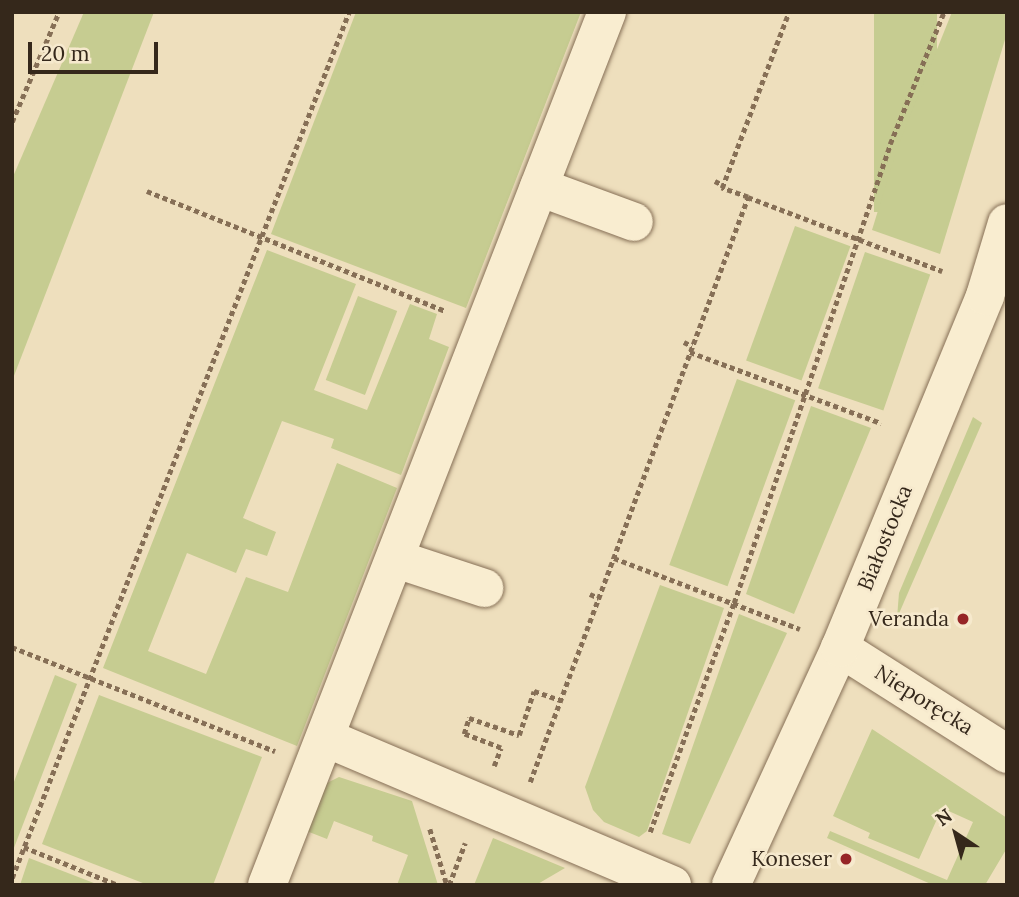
<!DOCTYPE html>
<html>
<head>
<meta charset="utf-8">
<style>
	body { margin:0 }
	#map { position:relative; width:1019px; height:897px; overflow:hidden; background:#eedfbd; font-family:Lora,serif }
	div>[style] { position:absolute }
	[style*='--x'] { left:calc(var(--x)*1px); top:calc(var(--y)*1px); width:calc(var(--w)*1px); rotate:calc(var(--a)*1deg) }
	.green>* { inset:0; background:#c6cc91; transform-origin:0 0 }
	.path>* { height:4.5px; margin-top:-2.25px; transform-origin:0; background:repeating-linear-gradient(90deg,#866f56 0 5px,transparent 0 8.5px) }
	.roads { filter:drop-shadow(0 0 2px #866f56) drop-shadow(0 0 2px #866f56) }
	.minor>* { height:38px; margin:-19px; padding:0 19px; transform-origin:19px; border-radius:19px; background:#f9edd0 }
	.dots>* { width:19px; height:19px; translate:-50% -50%; box-sizing:border-box; border:4px solid #f6e9cd; border-radius:50% }
	span { translate:-50% -50%; white-space:nowrap; text-align:center; line-height:1.15; -webkit-text-stroke:5px #f6e9cd; paint-order:stroke }
	.street-label { font-size:21px; color:#35281b }
	.poi-label { font-size:21px; color:#35281b }
	.right { translate:-100% -50%; text-align:right }
	.frame { position:absolute; inset:0; border:14px solid #35281b; pointer-events:none }
	.north { position:absolute; left:921px; top:799px; width:70px; height:70px; -webkit-text-stroke:5px #f6e9cd; paint-order:stroke; rotate:324deg; font-size:19px; font-weight:700; line-height:28px; text-align:center; color:#35281b }
	.north::after { content:''; display:block; margin:auto; width:24px; height:32px; background:#35281b; clip-path:polygon(50% 0,100% 100%,50% 72%,0 100%) }
	.scale { position:absolute; left:28px; top:42px; width:130px; height:32px; box-sizing:border-box; border:4px solid #35281b; border-top:0; padding-left:9px; font-size:21px; line-height:24px; white-space:nowrap; color:#35281b; -webkit-text-stroke:5px #f6e9cd; paint-order:stroke }
</style>
</head>
<body>
<div id="map">
	<div class="green">
		<i style="clip-path:polygon(84px 12px,154px 12px,12px 381px,12px 179px)"></i>
		<i style="clip-path:polygon(356px 12px,581px 12px,466px 308px,271px 234px)"></i>
		<i style="left:874px;top:12px;width:63px;height:200px"></i>
		<i style="clip-path:polygon(952px 12px,1007px 12px,1007px 33px,940px 254px,872px 230px,897px 149px)"></i>
		<i style="left:795px;top:226px;width:59px;height:143px;rotate:20deg"></i>
		<i style="clip-path:polygon(267px 250px,356px 284px,314px 390px,367px 410px,410px 304px,437px 314px,429px 339px,449px 347px,401px 475px,331px 448px,334px 439px,282px 421px,243px 518px,276px 532px,267px 556px,246px 549px,236px 573px,187px 553px,148px 651px,206px 674px,246px 577px,288px 592px,337px 463px,397px 488px,297px 746px,103px 668px)"></i>
		<i style="left:865px;top:252px;width:69px;height:144px;rotate:19deg"></i>
		<i style="left:358px;top:296px;width:42px;height:90px;rotate:21deg"></i>
		<i style="left:737px;top:379px;width:62px;height:198px;rotate:20deg"></i>
		<i style="clip-path:polygon(811px 406px,871px 428px,794px 614px,746px 594px)"></i>
		<i style="clip-path:polygon(973px 417px,982px 423px,897px 618px,899px 593px)"></i>
		<i style="clip-path:polygon(660px 585px,724px 608px,647px 831px,639px 837px,604px 822px,593px 810px,585px 787px)"></i>
		<i style="clip-path:polygon(739px 614px,787px 633px,690px 844px,662px 834px)"></i>
		<i style="clip-path:polygon(55px 675px,77px 684px,12px 853px,12px 787px)"></i>
		<i style="clip-path:polygon(99px 695px,262px 757px,213px 885px,148px 885px,42px 844px)"></i>
		<i style="clip-path:polygon(872px 729px,1007px 818px,1007px 848px,985px 885px,933px 885px,827px 838px,830px 831px,947px 880px,973px 822px,942px 808px,919px 859px,868px 838px,870px 833px,833px 816px)"></i>
		<i style="clip-path:polygon(339px 777px,412px 801px,438px 885px,397px 885px,408px 855px,372px 841px,373px 836px,334px 821px,327px 839px,304px 830px,323px 785px)"></i>
		<i style="clip-path:polygon(493px 838px,565px 868px,536px 885px,474px 885px)"></i>
		<i style="clip-path:polygon(29px 858px,99px 885px,20px 885px)"></i>
	</div>
	<div class="path">
		<i style="--x:12;--y:122;--w:120;--a:-66.9"></i>
		<i style="--x:715;--y:181;--w:9;--a:27"></i>
		<i style="--x:147;--y:191;--w:322;--a:21.9"></i>
		<i style="--x:748;--y:197;--w:208;--a:20.9"></i>
		<i style="--x:684;--y:342;--w:9;--a:27"></i>
		<i style="--x:690;--y:352;--w:204;--a:20.4"></i>
		<i style="--x:614;--y:558;--w:199;--a:20.9"></i>
		<i style="--x:590;--y:594;--w:10;--a:24"></i>
		<i style="--x:12;--y:647;--w:283;--a:21.6"></i>
		<i style="--x:494;--y:766;--w:19;--a:-69"></i>
		<i style="--x:501;--y:748;--w:40;--a:-159"></i>
		<i style="--x:464;--y:734;--w:17;--a:-73"></i>
		<i style="--x:469;--y:718;--w:53;--a:18.8"></i>
		<i style="--x:519;--y:735;--w:46;--a:-71.2"></i>
		<i style="--x:534;--y:691;--w:28;--a:19"></i>
		<i style="--x:530;--y:782;--w:624;--a:-69.56"></i>
		<i style="--x:748;--y:197;--w:28;--a:-161"></i>
		<i style="--x:722;--y:188;--w:188;--a:-69.2"></i>
		<i style="--x:430;--y:829;--w:59;--a:73.1"></i>
		<i style="--x:650;--y:832;--w:244;--a:-69.9"></i>
		<i style="--x:734;--y:603;--w:485;--a:-71.2"></i>
		<i style="--x:890;--y:144;--w:143;--a:-67.8"></i>
		<i style="--x:24;--y:847;--w:101;--a:22"></i>
		<i style="--x:12;--y:878;--w:929;--a:-68.74"></i>
		<i style="--x:449;--y:885;--w:45;--a:-69.1"></i>
	</div>
	<div class="roads">
		<div class="minor">
			<i style="--x:539;--y:187;--w:101;--a:20.2"></i>
			<i style="--x:396;--y:559;--w:93;--a:18.2"></i>
			<i style="--x:840;--y:648;--w:198;--a:32.4"></i>
			<i style="--x:326;--y:738;--w:376;--a:23"></i>
			<i style="--x:267;--y:885;--w:937;--a:-68.72"></i>
			<i style="--x:731;--y:885;--w:261;--a:-65.3"></i>
			<i style="--x:840;--y:648;--w:381;--a:-67.6"></i>
			<i style="--x:985;--y:296;--w:76;--a:-73.2"></i>
		</div>
	</div>
	<div class="dots">
		<i style="left:963px;top:619px;background:#962527"></i>
		<i style="left:846px;top:859px;background:#962527"></i>
	</div>
	<div class="street-label">
		<span style="left:885px;top:538px;rotate:-68deg">Białostocka</span>
		<span style="left:924px;top:700px;rotate:32deg">Nieporęcka</span>
	</div>
	<div class="poi-label">
		<span class="right" style="left:949px;top:619px">Veranda</span>
		<span class="right" style="left:832px;top:859px">Koneser</span>
	</div>
	<div class="frame"></div>
	<div class="north">N</div>
	<div class="scale">20 m</div>
</div>
</body>
</html>
